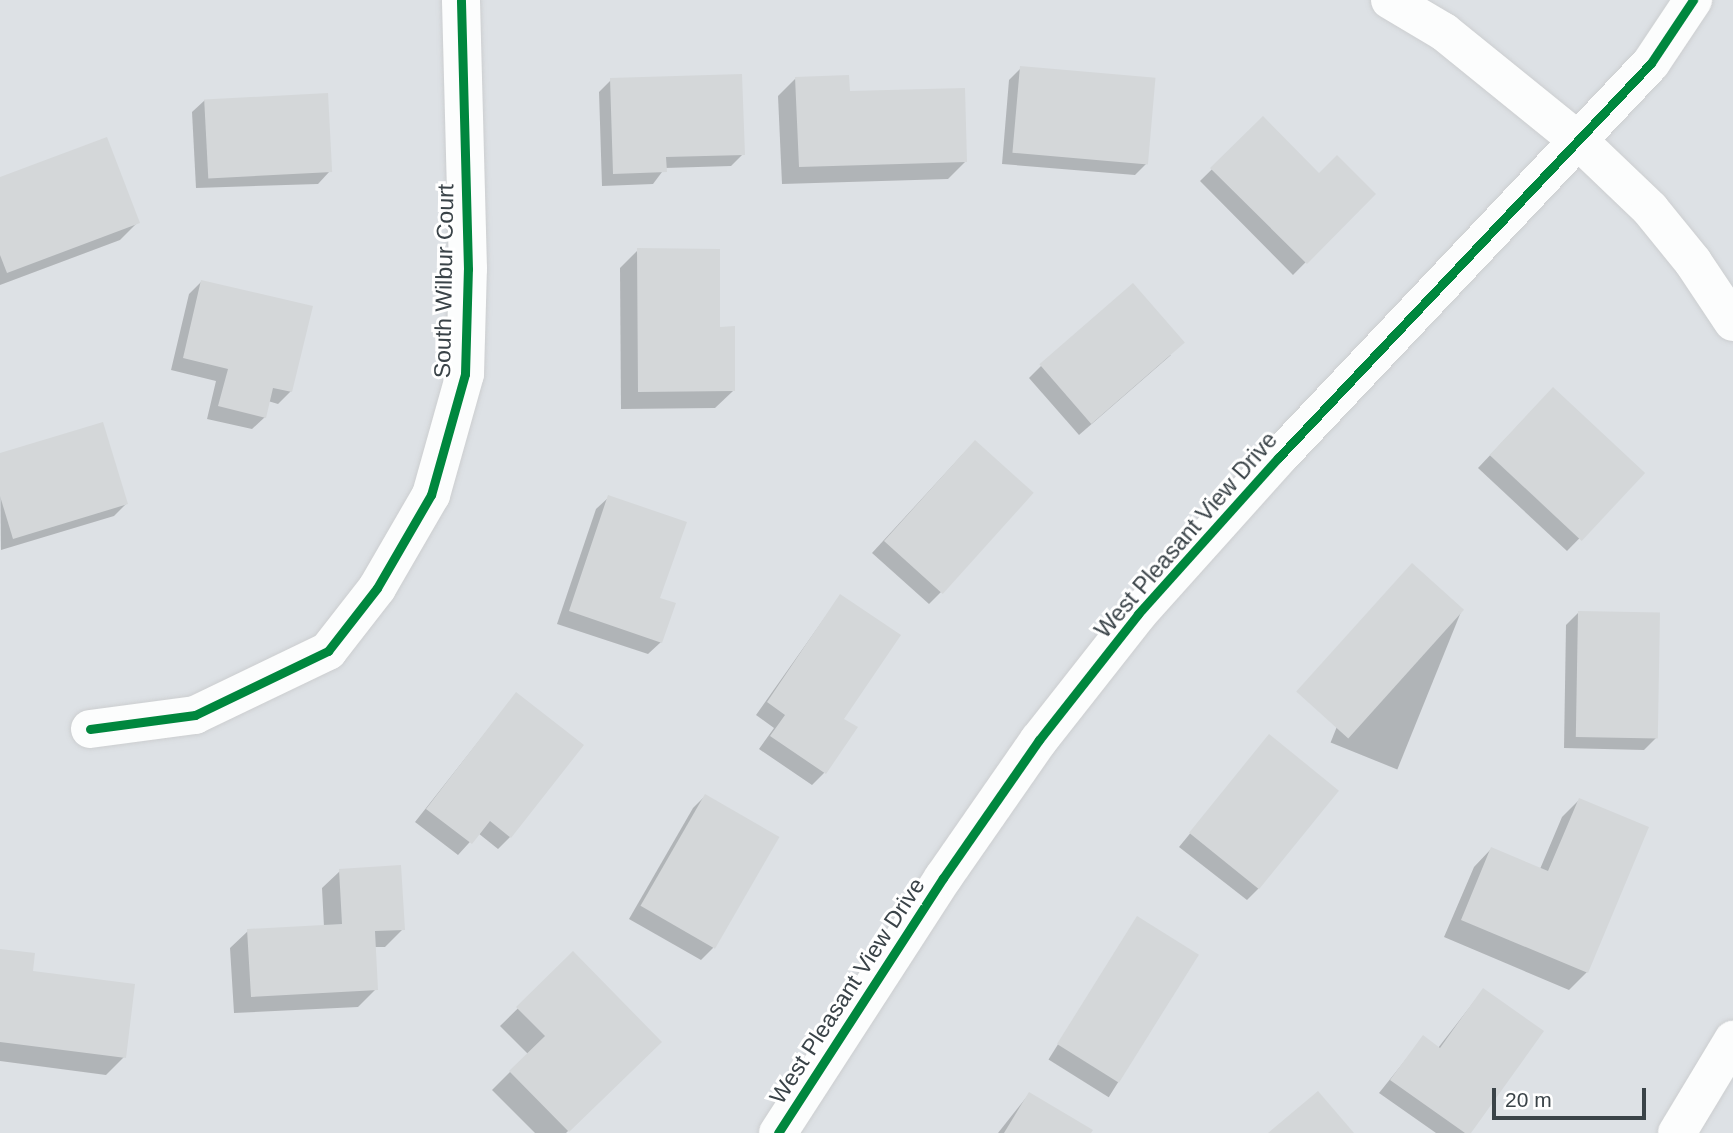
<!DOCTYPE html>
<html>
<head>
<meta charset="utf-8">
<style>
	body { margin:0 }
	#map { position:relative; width:1733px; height:1133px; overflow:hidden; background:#eef0f2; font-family:Arial,sans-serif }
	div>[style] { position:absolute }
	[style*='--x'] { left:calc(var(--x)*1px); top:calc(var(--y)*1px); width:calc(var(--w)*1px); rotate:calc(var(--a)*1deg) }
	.residential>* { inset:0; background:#dde1e5; transform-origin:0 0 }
	.shadow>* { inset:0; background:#0003; transform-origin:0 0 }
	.building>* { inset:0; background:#d4d7d9; transform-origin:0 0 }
	.roads { filter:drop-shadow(0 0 2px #ccced0) drop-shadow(0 0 2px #ccced0) }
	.minor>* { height:38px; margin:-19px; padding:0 19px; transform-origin:19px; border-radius:19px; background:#fcfdfd }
	.cycleway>* { height:9px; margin:-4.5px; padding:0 4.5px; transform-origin:4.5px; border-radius:4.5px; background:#00873e }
	span { translate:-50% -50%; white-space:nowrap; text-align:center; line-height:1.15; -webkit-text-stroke:6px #fff; paint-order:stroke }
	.street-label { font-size:23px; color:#3a4348 }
	.scale { position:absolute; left:1492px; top:1088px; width:154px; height:32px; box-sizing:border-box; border:4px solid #3a4348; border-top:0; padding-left:9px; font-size:21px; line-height:24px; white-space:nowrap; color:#3a4348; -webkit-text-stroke:5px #fff; paint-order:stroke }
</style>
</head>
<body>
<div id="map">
	<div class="residential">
		<i style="left:0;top:0;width:1733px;height:1133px"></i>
	</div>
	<div class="shadow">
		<i style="clip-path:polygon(1021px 68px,1147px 163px,1135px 175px,1002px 164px,1009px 80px)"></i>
		<i style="clip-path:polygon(796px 78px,966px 161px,948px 179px,782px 184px,778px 96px)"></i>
		<i style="clip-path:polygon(611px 80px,743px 154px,731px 166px,665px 168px,653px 184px,602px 186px,599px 92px)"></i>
		<i style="clip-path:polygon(205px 100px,330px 171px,318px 184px,196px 188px,192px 112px)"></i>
		<i style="clip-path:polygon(1263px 119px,1319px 175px,1373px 194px,1293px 275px,1200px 181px)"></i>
		<i style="clip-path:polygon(0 179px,138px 222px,120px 240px,0 285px)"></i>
		<i style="clip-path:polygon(638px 250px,733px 391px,715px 408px,621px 409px,620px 268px)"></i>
		<i style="clip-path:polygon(201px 282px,291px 391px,278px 404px,268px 401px,265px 417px,252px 429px,207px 419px,216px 381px,171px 370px,189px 294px)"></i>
		<i style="clip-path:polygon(1171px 355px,1079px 435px,1029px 378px,1041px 366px)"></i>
		<i style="clip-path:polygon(1541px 401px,1643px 473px,1567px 551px,1478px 468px)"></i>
		<i style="clip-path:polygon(963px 454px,941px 592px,929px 604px,872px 553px)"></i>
		<i style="clip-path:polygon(0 455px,126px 504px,114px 516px,1px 550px)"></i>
		<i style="clip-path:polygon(609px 497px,658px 599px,661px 642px,648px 654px,557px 624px,596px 509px)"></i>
		<i style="left:1395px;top:583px;width:72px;height:172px;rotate:22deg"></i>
		<i style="clip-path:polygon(840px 596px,842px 719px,824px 773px,812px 785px,759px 749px,774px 728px,756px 715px)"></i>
		<i style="clip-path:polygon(1578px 613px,1657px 737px,1644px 750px,1564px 748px,1566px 625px)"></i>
		<i style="clip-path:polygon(516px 694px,510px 837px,498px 849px,478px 833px,458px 855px,415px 822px)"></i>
		<i style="clip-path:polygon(1269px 737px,1259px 888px,1247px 900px,1179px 847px)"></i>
		<i style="clip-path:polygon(705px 796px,713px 948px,701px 960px,629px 919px,693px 808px)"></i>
		<i style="clip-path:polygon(1579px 800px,1587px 972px,1569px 990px,1444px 937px,1474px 867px,1491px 849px,1540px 869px,1562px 817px)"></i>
		<i style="clip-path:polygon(340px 871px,403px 929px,385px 947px,374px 947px,376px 989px,358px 1007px,234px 1013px,230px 948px,248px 931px,324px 927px,322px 888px)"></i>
		<i style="left:1137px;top:918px;width:71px;height:167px;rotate:32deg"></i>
		<i style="clip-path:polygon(0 950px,124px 1057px,106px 1075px,0 1061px)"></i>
		<i style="clip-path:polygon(573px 954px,659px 1042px,566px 1133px,535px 1133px,492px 1090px,528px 1054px,500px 1026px)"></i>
		<i style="clip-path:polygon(1483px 990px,1469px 1133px,1436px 1133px,1379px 1093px,1423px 1038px,1438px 1048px)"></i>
		<i style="clip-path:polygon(1029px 1094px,1089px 1133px,998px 1133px)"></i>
	</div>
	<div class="building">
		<i style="left:1020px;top:66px;width:136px;height:87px;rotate:5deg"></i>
		<i style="clip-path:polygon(742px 74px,745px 155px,666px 157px,667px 172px,613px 174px,610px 78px)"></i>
		<i style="clip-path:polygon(849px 75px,850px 91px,965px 88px,967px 162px,799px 167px,795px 77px)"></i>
		<i style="left:328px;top:93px;width:79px;height:124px;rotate:87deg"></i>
		<i style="clip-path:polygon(1263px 116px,1319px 173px,1337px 155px,1376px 194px,1307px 264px,1210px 168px)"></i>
		<i style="clip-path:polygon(107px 137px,140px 223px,7px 273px,0 255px,0 177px)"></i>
		<i style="clip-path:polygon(637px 248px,720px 249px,720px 327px,735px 326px,735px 391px,638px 392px)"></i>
		<i style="clip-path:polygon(201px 280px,313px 306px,292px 392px,273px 388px,266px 418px,218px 406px,228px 369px,183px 358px)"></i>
		<i style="left:1133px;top:283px;width:79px;height:124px;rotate:49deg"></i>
		<i style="left:1553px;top:387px;width:126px;height:93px;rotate:43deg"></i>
		<i style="clip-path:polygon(103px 422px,128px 504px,13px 539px,0 496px,0 453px)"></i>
		<i style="left:975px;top:440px;width:79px;height:136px;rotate:42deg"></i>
		<i style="clip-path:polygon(608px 495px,687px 522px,660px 598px,676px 603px,662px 643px,569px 611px)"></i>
		<i style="left:1412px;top:563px;width:70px;height:173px;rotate:42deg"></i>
		<i style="clip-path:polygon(840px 594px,901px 635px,844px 719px,858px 727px,826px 774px,770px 736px,785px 715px,767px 702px)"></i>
		<i style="left:1578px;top:611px;width:82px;height:126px;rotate:1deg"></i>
		<i style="clip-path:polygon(516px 692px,584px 745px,511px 838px,490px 821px,472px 844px,426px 809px)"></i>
		<i style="left:1269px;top:734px;width:90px;height:127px;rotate:39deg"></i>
		<i style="left:705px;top:794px;width:86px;height:129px;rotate:30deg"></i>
		<i style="clip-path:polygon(1579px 798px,1649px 827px,1588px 973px,1461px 920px,1491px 847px,1548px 871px)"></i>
		<i style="clip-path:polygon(401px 865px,405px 930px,375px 931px,378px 990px,251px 997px,247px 929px,342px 924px,339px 869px)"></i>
		<i style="left:1137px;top:916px;width:73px;height:151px;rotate:32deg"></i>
		<i style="clip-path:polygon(0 949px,35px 953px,33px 971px,135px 984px,126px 1058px,0 1042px)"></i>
		<i style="clip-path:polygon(573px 951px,662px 1042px,569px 1132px,509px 1071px,545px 1036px,516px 1007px)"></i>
		<i style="clip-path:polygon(1483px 988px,1544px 1031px,1471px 1133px,1465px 1133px,1390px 1080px,1423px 1035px,1440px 1048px)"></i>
		<i style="clip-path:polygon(1318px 1091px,1354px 1133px,1268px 1133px)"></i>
		<i style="clip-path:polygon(1029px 1092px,1093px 1130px,1091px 1133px,1004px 1133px)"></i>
	</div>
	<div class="roads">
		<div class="minor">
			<i style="--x:1390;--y:0;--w:63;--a:30.7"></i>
			<i style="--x:1444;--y:32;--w:175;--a:39"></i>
			<i style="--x:1580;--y:142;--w:97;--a:43.7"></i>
			<i style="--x:1650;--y:209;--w:68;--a:50.9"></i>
			<i style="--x:1693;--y:262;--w:72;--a:56.3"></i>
			<i style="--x:90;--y:729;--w:106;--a:-7.6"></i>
			<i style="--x:195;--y:715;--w:148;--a:-25.7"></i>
			<i style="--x:328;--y:651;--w:80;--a:-52.1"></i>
			<i style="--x:377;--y:588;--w:108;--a:-59.9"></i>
			<i style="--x:431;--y:495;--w:126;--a:-74.3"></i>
			<i style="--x:465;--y:374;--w:105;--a:-88.4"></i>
			<i style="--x:468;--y:269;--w:269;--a:-91.5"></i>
			<i style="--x:778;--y:1133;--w:304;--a:-57.1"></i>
			<i style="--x:943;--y:878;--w:168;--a:-55.2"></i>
			<i style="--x:1039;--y:740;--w:160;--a:-51.8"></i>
			<i style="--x:1138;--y:614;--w:210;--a:-48.1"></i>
			<i style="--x:1278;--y:458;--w:543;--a:-46.64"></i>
			<i style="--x:1651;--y:63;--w:76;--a:-56.3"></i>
			<i style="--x:1677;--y:1133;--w:109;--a:-58.9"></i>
		</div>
	</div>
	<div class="cycleway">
		<i style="--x:90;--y:729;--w:106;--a:-7.6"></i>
		<i style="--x:195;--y:715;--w:148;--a:-25.7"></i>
		<i style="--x:328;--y:651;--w:80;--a:-52.1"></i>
		<i style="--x:377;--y:588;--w:108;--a:-59.9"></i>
		<i style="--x:431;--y:495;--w:126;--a:-74.3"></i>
		<i style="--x:465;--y:374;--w:105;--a:-88.4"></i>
		<i style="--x:468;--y:269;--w:269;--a:-91.5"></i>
		<i style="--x:778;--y:1133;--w:304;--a:-57.1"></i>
		<i style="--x:943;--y:878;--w:168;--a:-55.2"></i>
		<i style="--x:1039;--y:740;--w:160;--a:-51.8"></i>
		<i style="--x:1138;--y:614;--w:210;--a:-48.1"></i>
		<i style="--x:1278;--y:458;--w:543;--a:-46.64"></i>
		<i style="--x:1651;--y:63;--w:76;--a:-56.3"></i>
	</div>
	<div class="street-label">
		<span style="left:444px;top:281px;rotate:-89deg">South Wilbur Court</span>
		<span style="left:1186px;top:535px;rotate:-49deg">West Pleasant View Drive</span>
		<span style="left:847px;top:991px;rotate:-57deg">West Pleasant View Drive</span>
	</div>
	<div class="scale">20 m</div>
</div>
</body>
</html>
